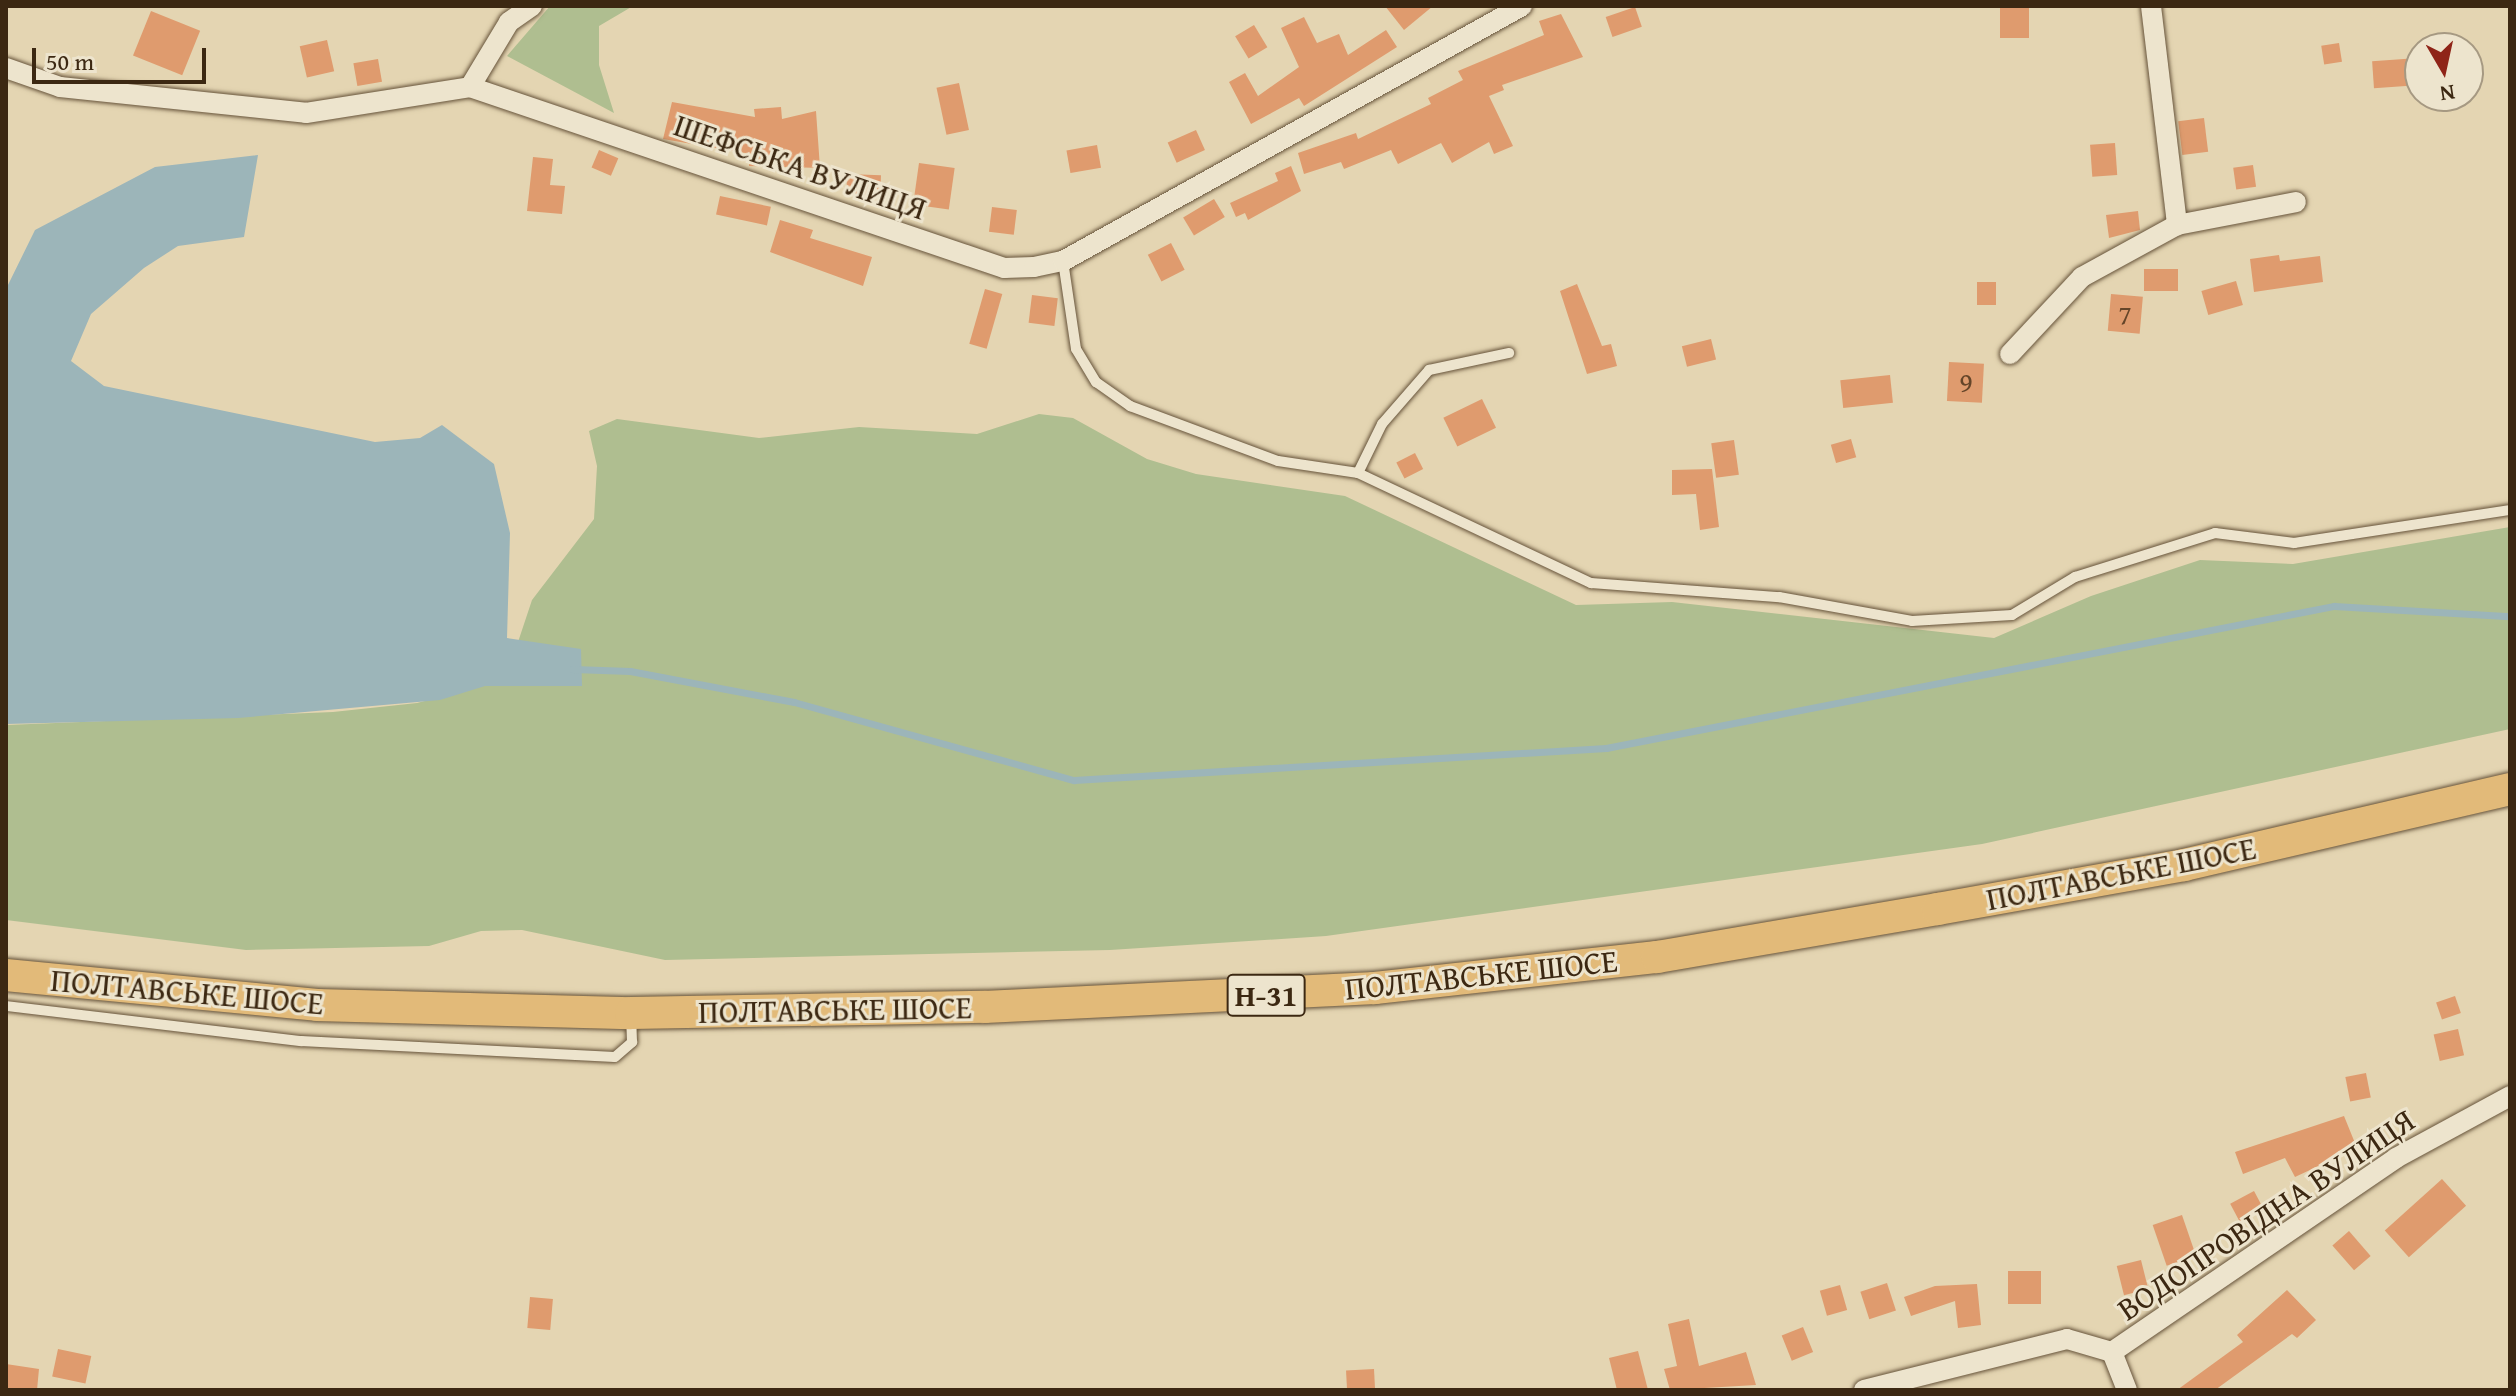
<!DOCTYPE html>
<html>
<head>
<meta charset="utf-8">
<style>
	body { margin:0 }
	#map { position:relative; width:2516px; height:1396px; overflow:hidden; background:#e4d5b2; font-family:"Gentium Book Plus",serif }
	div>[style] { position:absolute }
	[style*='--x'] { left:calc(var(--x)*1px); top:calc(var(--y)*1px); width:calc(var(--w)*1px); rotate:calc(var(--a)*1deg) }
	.green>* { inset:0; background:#afbe90 }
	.water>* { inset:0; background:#9cb5b9 }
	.stream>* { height:7px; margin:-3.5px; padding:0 3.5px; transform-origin:3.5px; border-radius:3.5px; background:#9cb5b9 }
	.building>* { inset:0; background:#df9b6e; transform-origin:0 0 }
	.roads { filter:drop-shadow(0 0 2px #66533a) drop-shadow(0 0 2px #66533a) }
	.service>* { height:10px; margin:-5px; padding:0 5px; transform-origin:5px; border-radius:5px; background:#ede4cd }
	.minor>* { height:20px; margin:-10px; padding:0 10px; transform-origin:10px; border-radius:10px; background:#ede4cd }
	.primary>* { height:32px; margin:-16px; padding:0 16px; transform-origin:16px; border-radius:16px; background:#e2ba79 }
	span { translate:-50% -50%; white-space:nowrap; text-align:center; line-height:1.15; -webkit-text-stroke:6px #ede4cd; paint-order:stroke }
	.number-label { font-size:28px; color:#654529 }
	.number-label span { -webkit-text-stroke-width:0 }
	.shield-label span { padding:2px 6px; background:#ede4cd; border:2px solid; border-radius:6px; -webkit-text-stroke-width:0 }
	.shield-label { font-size:30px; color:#3c2812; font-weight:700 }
	.street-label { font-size:32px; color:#3c2812 }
	.frame { position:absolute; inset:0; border:8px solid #3c2812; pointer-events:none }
	.north { position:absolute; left:2404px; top:32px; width:80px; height:80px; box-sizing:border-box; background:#ede4cd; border:2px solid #a69982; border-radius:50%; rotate:171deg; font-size:22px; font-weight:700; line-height:32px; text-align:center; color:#3c2812 }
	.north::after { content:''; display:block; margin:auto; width:28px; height:36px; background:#8f2418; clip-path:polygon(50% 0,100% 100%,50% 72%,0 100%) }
	.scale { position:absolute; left:32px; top:48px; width:174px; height:36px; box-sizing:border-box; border:4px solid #3c2812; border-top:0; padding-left:10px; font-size:24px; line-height:28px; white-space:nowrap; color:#3c2812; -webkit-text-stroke:6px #ede4cd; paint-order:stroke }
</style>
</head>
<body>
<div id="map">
	<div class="green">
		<i style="clip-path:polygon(550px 6px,633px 6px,599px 26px,599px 65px,614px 113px,507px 56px)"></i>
		<i style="clip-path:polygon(1039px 414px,1073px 418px,1147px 459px,1196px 474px,1345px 496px,1576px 605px,1672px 602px,1994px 638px,2091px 596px,2200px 560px,2293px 564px,2510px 527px,2510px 729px,1982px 844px,1326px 936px,1110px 950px,665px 960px,522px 930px,481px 931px,429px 946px,246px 950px,6px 920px,6px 725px,333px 712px,417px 703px,494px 683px,514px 654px,532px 600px,594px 519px,597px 466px,589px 431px,617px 419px,759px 438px,859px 427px,977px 434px)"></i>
	</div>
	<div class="water">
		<i style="clip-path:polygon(258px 155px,244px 237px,178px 246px,144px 268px,91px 314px,71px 361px,104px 386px,375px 442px,420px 438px,442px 425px,494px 464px,510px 533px,507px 638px,581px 649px,582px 686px,485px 686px,440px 700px,238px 718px,6px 724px,6px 289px,35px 230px,155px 167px)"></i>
	</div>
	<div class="stream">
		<i style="--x:573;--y:669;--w:57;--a:2"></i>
		<i style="--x:630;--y:671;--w:167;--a:10.7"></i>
		<i style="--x:794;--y:702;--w:291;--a:15.6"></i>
		<i style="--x:1074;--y:780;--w:533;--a:-3.44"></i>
		<i style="--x:1606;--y:748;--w:742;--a:-11.04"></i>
		<i style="--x:2334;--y:606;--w:176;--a:3.3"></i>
	</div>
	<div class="building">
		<i style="clip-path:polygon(1385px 6px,1433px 6px,1404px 30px)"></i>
		<i style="left:2000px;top:6px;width:29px;height:32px"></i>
		<i style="left:1635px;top:7px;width:21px;height:31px;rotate:71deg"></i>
		<i style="left:151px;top:11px;width:53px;height:48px;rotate:22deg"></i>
		<i style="clip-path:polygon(1561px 14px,1583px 57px,1502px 85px,1504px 90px,1489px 96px,1513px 146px,1494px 154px,1489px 142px,1452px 163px,1441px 143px,1398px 164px,1391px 150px,1344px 169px,1341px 162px,1304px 174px,1298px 153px,1356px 133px,1358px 139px,1431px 104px,1428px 98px,1463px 80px,1458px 71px,1544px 35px,1539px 21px)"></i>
		<i style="clip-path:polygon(1304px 17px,1317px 43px,1339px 34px,1348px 55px,1386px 30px,1397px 47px,1304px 106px,1299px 98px,1251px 124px,1229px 82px,1245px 73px,1258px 96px,1299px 67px,1281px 28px)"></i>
		<i style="left:1254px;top:25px;width:26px;height:22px;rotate:59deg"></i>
		<i style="left:327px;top:40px;width:32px;height:28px;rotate:77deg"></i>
		<i style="left:2339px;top:43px;width:19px;height:18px;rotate:81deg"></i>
		<i style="left:2418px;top:58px;width:27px;height:46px;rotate:86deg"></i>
		<i style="left:378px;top:59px;width:23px;height:25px;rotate:80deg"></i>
		<i style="left:959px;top:83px;width:48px;height:23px;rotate:78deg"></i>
		<i style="clip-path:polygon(672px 102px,755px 117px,754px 109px,781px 107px,782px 119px,816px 111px,820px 168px,749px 166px,750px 154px,663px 139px)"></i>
		<i style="left:2204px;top:118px;width:34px;height:26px;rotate:83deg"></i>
		<i style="left:1196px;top:130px;width:22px;height:31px;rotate:66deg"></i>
		<i style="left:2115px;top:143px;width:32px;height:25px;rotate:86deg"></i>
		<i style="left:1097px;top:145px;width:23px;height:31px;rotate:80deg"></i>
		<i style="left:599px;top:150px;width:21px;height:19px;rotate:23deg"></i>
		<i style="clip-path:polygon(533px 157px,553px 159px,550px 185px,565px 186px,562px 214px,527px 211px)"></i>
		<i style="left:919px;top:163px;width:36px;height:42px;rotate:8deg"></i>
		<i style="left:2253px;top:165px;width:22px;height:20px;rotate:82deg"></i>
		<i style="clip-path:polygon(1291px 166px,1301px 191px,1248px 220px,1245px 213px,1236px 217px,1230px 203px,1278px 181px,1275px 173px)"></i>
		<i style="left:847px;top:174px;width:34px;height:20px;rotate:2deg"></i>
		<i style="left:720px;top:196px;width:52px;height:19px;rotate:12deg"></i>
		<i style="left:1214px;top:199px;width:21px;height:36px;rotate:59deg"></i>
		<i style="left:992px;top:207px;width:25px;height:25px;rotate:7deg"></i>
		<i style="clip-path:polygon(2138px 211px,2140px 230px,2109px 238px,2106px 215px)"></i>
		<i style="clip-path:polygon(780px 220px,813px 230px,810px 238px,872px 257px,863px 286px,770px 252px)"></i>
		<i style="left:1171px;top:243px;width:30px;height:26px;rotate:63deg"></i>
		<i style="clip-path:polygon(2279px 255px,2280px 261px,2320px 256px,2323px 282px,2254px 292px,2250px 259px)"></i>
		<i style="left:2178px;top:269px;width:22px;height:34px;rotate:90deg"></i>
		<i style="left:2236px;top:281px;width:25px;height:36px;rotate:74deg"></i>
		<i style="left:1977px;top:282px;width:19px;height:23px"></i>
		<i style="clip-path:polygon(1577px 284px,1602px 346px,1611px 344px,1617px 366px,1587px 374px,1560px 291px)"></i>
		<i style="left:985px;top:289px;width:18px;height:57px;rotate:16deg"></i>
		<i style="left:2111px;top:294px;width:32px;height:37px;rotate:5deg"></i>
		<i style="left:1032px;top:295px;width:26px;height:28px;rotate:7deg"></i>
		<i style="left:1711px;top:339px;width:21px;height:30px;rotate:76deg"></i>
		<i style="left:1949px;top:362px;width:35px;height:39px;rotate:3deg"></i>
		<i style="left:1890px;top:375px;width:28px;height:50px;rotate:84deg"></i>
		<i style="left:1482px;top:399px;width:32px;height:43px;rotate:64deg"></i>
		<i style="left:1851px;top:439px;width:19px;height:21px;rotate:74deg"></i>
		<i style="left:1734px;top:440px;width:35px;height:23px;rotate:82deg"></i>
		<i style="left:1415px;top:453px;width:18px;height:21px;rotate:63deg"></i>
		<i style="clip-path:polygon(1712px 469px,1719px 527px,1700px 530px,1696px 494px,1672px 495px,1672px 470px)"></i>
		<i style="left:2455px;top:996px;width:18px;height:20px;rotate:71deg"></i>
		<i style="left:2458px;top:1029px;width:27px;height:25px;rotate:77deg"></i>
		<i style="left:2366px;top:1073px;width:25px;height:21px;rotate:79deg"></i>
		<i style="clip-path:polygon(2344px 1116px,2357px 1148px,2295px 1177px,2285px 1158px,2243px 1174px,2235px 1152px)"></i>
		<i style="left:2442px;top:1179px;width:36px;height:77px;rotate:48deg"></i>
		<i style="left:2254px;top:1191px;width:21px;height:27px;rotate:62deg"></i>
		<i style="left:2182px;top:1215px;width:43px;height:31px;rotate:71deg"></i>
		<i style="left:2349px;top:1231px;width:33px;height:22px;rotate:49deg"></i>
		<i style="left:2141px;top:1260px;width:30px;height:25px;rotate:76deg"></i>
		<i style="left:2008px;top:1271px;width:33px;height:33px"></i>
		<i style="left:1887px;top:1283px;width:29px;height:28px;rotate:72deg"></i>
		<i style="clip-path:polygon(1977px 1284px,1981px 1325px,1958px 1328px,1955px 1301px,1911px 1316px,1904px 1297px,1935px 1286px)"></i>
		<i style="left:1840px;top:1285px;width:26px;height:21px;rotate:74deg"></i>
		<i style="clip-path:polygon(2287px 1290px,2316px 1320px,2297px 1338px,2292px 1334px,2215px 1390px,2177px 1390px,2243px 1342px,2237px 1335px)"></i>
		<i style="left:530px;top:1297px;width:23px;height:31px;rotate:5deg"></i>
		<i style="clip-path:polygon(1689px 1319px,1699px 1366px,1746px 1352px,1756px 1385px,1670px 1390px,1664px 1369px,1677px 1366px,1668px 1324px)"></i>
		<i style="left:1803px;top:1327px;width:27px;height:23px;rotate:68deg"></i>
		<i style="left:58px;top:1349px;width:34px;height:28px;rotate:12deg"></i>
		<i style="clip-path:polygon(1638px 1351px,1648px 1390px,1617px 1390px,1609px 1358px)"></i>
		<i style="clip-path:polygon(6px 1364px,39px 1369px,37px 1390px,6px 1390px)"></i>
		<i style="left:1374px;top:1369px;width:19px;height:28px;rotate:87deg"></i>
	</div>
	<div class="roads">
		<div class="service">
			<i style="--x:1063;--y:261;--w:89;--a:81.6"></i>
			<i style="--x:1076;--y:349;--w:39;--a:59"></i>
			<i style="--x:1096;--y:382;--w:42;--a:35.2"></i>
			<i style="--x:1130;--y:406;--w:158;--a:20.4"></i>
			<i style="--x:1278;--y:461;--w:81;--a:8.5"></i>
			<i style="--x:1358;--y:473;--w:258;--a:25.3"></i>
			<i style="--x:1591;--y:583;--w:189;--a:4.3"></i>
			<i style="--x:1779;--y:597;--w:135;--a:10.2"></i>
			<i style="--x:1912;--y:621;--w:100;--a:-3.4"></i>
			<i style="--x:2012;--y:615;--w:74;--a:-31.1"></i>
			<i style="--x:2075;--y:577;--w:147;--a:-17.4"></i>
			<i style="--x:2215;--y:533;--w:80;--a:7.2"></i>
			<i style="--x:2294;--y:543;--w:219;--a:-8.7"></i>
			<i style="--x:1358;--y:473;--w:55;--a:-63.9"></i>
			<i style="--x:1382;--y:424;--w:72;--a:-49"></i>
			<i style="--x:1429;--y:370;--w:82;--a:-12"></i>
			<i style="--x:6;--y:1006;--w:297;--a:6.8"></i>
			<i style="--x:301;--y:1041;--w:314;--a:2.9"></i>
			<i style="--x:615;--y:1057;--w:23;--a:-41"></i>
			<i style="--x:632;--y:1042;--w:27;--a:-92"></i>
		</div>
		<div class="minor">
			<i style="--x:2151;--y:6;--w:221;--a:83.2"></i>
			<i style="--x:6;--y:68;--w:57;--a:19.4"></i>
			<i style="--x:60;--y:87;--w:247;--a:6"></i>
			<i style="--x:306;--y:113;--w:166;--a:-9"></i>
			<i style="--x:470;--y:87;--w:564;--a:18.72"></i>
			<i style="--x:1004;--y:268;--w:30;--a:-2"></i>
			<i style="--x:1034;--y:267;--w:30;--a:-12"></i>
			<i style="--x:1063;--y:261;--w:525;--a:-29.05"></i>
			<i style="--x:470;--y:87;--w:76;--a:-59"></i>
			<i style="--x:509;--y:22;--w:28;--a:-35"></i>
			<i style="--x:2010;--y:354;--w:105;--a:-46.9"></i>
			<i style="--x:2082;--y:277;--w:108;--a:-28.7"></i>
			<i style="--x:2177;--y:225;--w:121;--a:-10.9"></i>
			<i style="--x:2112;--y:1352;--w:41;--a:68.5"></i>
			<i style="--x:1864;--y:1390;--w:209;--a:-14.1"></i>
			<i style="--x:2067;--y:1339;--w:47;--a:16.1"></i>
			<i style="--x:2112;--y:1352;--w:344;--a:-34.3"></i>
			<i style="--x:2396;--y:1158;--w:130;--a:-28.5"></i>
		</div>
		<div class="primary">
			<i style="--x:6;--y:975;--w:312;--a:5.5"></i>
			<i style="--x:317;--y:1005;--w:314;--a:1.5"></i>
			<i style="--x:631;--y:1013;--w:354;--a:-1"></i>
			<i style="--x:985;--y:1007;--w:390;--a:-2.8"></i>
			<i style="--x:1375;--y:988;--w:284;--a:-6.3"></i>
			<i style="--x:1657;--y:957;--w:285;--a:-9.7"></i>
			<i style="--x:1938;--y:909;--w:250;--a:-10.1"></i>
			<i style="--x:2184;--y:865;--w:335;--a:-13.1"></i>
		</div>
	</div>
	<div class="number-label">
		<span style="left:2125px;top:314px">7</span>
		<span style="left:1966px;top:382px">9</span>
	</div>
	<div class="shield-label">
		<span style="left:1266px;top:995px">Н-31</span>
	</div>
	<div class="street-label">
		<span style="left:800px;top:167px;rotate:19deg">ШЕФСЬКА ВУЛИЦЯ</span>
		<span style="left:2121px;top:874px;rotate:-11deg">ПОЛТАВСЬКЕ ШОСЕ</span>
		<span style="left:1481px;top:975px;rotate:-6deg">ПОЛТАВСЬКЕ ШОСЕ</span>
		<span style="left:187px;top:992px;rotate:5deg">ПОЛТАВСЬКЕ ШОСЕ</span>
		<span style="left:835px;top:1010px;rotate:-1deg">ПОЛТАВСЬКЕ ШОСЕ</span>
		<span style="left:2266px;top:1215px;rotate:-34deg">ВОДОПРОВІДНА ВУЛИЦЯ</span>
	</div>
	<div class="frame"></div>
	<div class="north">N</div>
	<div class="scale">50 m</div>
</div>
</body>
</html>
